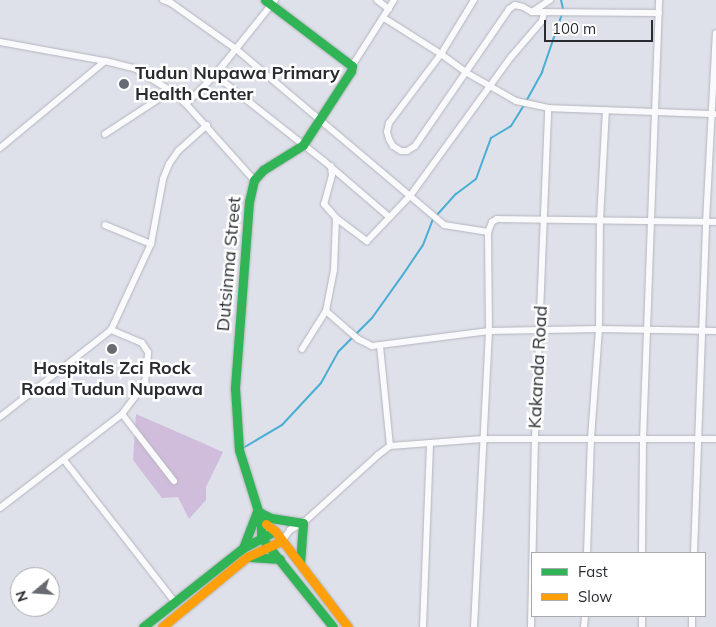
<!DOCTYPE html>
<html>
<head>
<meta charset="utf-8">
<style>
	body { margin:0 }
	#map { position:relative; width:716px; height:627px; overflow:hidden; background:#dee0ea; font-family:Mulish,sans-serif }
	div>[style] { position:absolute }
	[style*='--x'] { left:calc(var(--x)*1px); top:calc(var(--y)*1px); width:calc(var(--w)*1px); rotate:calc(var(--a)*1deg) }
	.green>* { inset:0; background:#d0bcdb }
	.stream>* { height:2px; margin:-1px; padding:0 1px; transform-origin:1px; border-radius:1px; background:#48aed4 }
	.roads { filter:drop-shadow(0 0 1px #b3b5bc) drop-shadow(0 0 1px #b3b5bc) }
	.street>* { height:6px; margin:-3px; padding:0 3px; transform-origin:3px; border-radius:3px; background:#fafafc }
	.fast>* { height:9px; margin:-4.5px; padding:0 4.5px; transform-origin:4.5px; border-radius:4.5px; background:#30b455 }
	.slow>* { height:9px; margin:-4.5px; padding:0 4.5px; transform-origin:4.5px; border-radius:4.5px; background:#ff9f0a }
	.dots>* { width:14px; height:14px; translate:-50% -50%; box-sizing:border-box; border:2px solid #fff; border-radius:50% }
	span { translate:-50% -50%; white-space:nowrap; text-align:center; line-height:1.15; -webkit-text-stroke:5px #fff; paint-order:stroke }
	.poi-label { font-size:18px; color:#292b31; font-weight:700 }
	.left { translate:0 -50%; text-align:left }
	.street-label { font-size:18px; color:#292b31 }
	.legend { position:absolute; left:531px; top:552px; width:175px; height:65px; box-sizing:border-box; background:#fff; border:1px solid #a9aaad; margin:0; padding:6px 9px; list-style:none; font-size:15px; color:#292b31 }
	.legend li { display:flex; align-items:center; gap:10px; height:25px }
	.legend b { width:25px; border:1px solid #a9aaad }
	.north { position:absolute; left:10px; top:567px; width:50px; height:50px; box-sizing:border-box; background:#fff; border:1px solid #a9aaad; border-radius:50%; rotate:252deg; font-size:14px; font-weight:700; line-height:20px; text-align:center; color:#292b31 }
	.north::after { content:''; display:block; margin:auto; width:18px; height:22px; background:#686a72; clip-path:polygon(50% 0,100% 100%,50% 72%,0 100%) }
	.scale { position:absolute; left:544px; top:20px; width:109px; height:22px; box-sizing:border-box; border:2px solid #292b31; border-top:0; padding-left:6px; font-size:15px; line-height:18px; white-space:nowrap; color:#292b31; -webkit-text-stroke:4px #fff; paint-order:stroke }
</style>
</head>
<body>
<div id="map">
	<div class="green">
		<i style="clip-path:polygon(136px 414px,223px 452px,206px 487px,206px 500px,189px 519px,178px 497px,162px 498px,133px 460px)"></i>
	</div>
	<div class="stream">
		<i style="--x:561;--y:0;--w:9;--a:77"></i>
		<i style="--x:436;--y:216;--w:30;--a:-48"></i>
		<i style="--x:456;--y:194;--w:25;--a:-37"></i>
		<i style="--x:476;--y:179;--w:44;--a:-69.9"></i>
		<i style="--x:491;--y:138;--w:23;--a:-31"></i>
		<i style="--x:511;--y:126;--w:25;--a:-58"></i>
		<i style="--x:524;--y:105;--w:38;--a:-61"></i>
		<i style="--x:542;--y:72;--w:61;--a:-71"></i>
		<i style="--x:243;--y:448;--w:45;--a:-30.5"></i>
		<i style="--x:282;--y:425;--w:57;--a:-47.1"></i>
		<i style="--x:321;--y:383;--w:35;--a:-61"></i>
		<i style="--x:338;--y:352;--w:48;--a:-45"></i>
		<i style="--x:372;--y:318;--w:52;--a:-54.5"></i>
		<i style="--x:402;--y:276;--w:37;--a:-56"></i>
		<i style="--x:423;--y:245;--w:28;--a:-69"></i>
	</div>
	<div class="roads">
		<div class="street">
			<i style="--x:163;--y:0;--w:9;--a:21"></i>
			<i style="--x:171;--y:3;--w:80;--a:35.3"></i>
			<i style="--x:236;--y:49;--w:272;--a:40.2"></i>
			<i style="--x:444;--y:225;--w:45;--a:9"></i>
			<i style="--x:377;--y:0;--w:15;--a:37"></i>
			<i style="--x:474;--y:0;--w:63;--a:121.4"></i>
			<i style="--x:441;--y:54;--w:86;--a:127"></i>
			<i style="--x:389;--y:123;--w:9;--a:103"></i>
			<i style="--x:387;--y:132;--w:7;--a:74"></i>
			<i style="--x:389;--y:139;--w:8;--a:60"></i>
			<i style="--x:393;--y:146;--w:9;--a:32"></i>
			<i style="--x:401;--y:151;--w:6;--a:0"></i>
			<i style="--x:407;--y:151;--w:9;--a:-32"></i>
			<i style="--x:415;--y:146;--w:166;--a:-55.5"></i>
			<i style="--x:509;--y:9;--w:7;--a:-34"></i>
			<i style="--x:515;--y:5;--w:8;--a:14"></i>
			<i style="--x:523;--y:7;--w:10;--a:29"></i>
			<i style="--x:532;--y:12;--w:127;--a:0.5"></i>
			<i style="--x:532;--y:12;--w:22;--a:-34"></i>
			<i style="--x:384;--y:18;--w:67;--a:32.3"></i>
			<i style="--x:441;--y:54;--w:32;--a:36"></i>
			<i style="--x:467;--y:73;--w:56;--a:29.7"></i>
			<i style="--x:516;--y:101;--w:33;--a:12"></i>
			<i style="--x:548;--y:108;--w:167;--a:2.1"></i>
			<i style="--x:0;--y:42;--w:107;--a:10.3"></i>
			<i style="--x:105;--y:61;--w:32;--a:14"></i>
			<i style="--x:136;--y:69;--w:41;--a:32.2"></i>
			<i style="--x:171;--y:91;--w:20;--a:41"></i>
			<i style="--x:186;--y:104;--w:102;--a:48.2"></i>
			<i style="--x:352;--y:66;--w:78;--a:-57.5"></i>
			<i style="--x:215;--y:75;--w:139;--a:38.3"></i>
			<i style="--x:324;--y:161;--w:86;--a:40.7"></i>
			<i style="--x:186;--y:104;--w:41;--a:-45"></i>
			<i style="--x:215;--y:75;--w:96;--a:-51.3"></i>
			<i style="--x:105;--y:134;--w:79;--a:-33.1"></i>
			<i style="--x:0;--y:148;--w:136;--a:-39.6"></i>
			<i style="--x:331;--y:166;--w:9;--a:84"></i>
			<i style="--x:332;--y:175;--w:30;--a:105"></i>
			<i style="--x:324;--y:204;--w:18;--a:49"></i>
			<i style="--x:336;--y:218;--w:39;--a:37"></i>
			<i style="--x:367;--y:241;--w:62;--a:-46.3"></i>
			<i style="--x:410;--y:196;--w:172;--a:-54"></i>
			<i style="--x:511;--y:57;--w:48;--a:-49.3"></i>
			<i style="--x:542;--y:21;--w:9;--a:-77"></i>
			<i style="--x:105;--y:225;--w:50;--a:22.4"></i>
			<i style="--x:326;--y:311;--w:43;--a:41.2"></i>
			<i style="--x:358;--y:339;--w:16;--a:27"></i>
			<i style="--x:372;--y:346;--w:118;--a:-7.3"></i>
			<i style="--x:489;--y:331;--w:110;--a:-1"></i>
			<i style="--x:599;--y:329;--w:117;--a:1"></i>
			<i style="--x:380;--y:346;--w:100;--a:84.3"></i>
			<i style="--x:302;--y:349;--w:45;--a:-57.7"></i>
			<i style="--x:326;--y:311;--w:42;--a:-79"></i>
			<i style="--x:334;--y:270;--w:52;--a:-87.8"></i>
			<i style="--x:122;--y:414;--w:85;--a:52.2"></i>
			<i style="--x:0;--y:417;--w:141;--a:-38.1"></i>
			<i style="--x:111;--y:330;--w:95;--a:-65.1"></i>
			<i style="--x:151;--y:244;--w:66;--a:-79.5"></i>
			<i style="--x:163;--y:179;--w:16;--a:-68"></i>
			<i style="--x:169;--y:164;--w:16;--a:-55"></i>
			<i style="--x:178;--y:151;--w:39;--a:-42"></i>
			<i style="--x:64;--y:460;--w:179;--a:52"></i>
			<i style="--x:0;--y:508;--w:154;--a:-37.6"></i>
			<i style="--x:122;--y:414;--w:39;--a:-53"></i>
			<i style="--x:145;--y:383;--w:31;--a:-84"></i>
			<i style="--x:148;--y:352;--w:11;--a:-124"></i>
			<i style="--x:142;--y:343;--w:34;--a:-157"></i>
			<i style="--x:282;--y:541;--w:14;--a:-54"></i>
			<i style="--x:290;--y:530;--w:15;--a:-28"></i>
			<i style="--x:303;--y:523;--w:101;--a:-42.2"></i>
			<i style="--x:378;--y:455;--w:15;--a:-37"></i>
			<i style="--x:390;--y:446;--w:93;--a:-4.3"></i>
			<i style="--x:483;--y:439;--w:233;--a:0"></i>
			<i style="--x:587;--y:553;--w:115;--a:-88"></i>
			<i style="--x:591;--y:438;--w:109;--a:-85.8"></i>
			<i style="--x:599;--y:329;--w:109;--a:-89.5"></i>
			<i style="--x:600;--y:220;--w:110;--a:-86.9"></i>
			<i style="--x:642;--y:553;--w:114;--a:-89.5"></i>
			<i style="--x:643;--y:439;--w:439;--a:-87.9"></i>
			<i style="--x:694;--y:553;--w:331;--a:-87.9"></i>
			<i style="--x:706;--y:222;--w:189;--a:-87"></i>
			<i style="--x:423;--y:627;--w:184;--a:-87.8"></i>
			<i style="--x:474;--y:627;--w:296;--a:-87.1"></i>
			<i style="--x:489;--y:331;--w:99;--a:-90.6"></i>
			<i style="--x:488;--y:232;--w:11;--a:-68"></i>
			<i style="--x:492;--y:222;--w:6;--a:-31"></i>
			<i style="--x:497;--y:219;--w:219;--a:0.8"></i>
			<i style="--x:531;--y:627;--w:189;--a:-88.8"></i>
			<i style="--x:535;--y:438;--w:330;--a:-87.7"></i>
			<i style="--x:584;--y:627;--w:11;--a:-85"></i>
			<i style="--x:642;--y:627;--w:11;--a:-90"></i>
			<i style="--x:692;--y:627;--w:11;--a:-90"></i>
		</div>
		<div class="fast">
			<i style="--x:265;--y:0;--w:109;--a:37.2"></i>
			<i style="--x:352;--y:66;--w:5;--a:101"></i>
			<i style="--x:351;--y:71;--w:88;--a:123"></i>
			<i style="--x:303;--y:145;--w:47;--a:148"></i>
			<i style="--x:263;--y:170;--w:13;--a:132"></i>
			<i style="--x:254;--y:180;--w:22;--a:103"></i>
			<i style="--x:249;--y:201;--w:188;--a:94.3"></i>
			<i style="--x:235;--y:388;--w:62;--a:86.3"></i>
			<i style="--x:239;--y:450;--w:73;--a:72.6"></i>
			<i style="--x:261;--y:520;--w:6;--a:39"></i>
			<i style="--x:261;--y:520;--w:17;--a:90"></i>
			<i style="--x:261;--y:537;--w:115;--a:51.3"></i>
			<i style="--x:243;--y:548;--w:40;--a:-69"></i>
			<i style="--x:257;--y:511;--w:16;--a:27"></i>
			<i style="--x:271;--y:518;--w:32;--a:9"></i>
			<i style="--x:303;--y:523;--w:40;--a:94.3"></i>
			<i style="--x:250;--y:557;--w:30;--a:4"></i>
			<i style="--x:143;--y:627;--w:127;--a:-38.3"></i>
			<i style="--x:243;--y:548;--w:36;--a:-28"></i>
		</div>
		<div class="slow">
			<i style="--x:266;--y:524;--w:11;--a:38"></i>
			<i style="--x:275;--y:531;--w:121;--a:52.8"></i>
			<i style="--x:162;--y:627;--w:110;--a:-39.5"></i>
			<i style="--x:247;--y:557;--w:38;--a:-25"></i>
		</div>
	</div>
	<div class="dots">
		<i style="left:124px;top:84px;background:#686a72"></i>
		<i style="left:112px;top:349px;background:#686a72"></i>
	</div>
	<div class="poi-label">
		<span class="left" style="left:135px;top:84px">Tudun Nupawa Primary<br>Health Center</span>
		<span style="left:112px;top:379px">Hospitals Zci Rock<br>Road Tudun Nupawa</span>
	</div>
	<div class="street-label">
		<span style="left:229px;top:264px;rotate:-85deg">Dutsinma Street</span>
		<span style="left:538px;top:367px;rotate:-87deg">Kakanda Road</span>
	</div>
	<ul class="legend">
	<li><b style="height:6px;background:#30b455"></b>Fast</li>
	<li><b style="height:6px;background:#ff9f0a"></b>Slow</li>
	</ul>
	<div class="north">N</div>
	<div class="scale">100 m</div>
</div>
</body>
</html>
